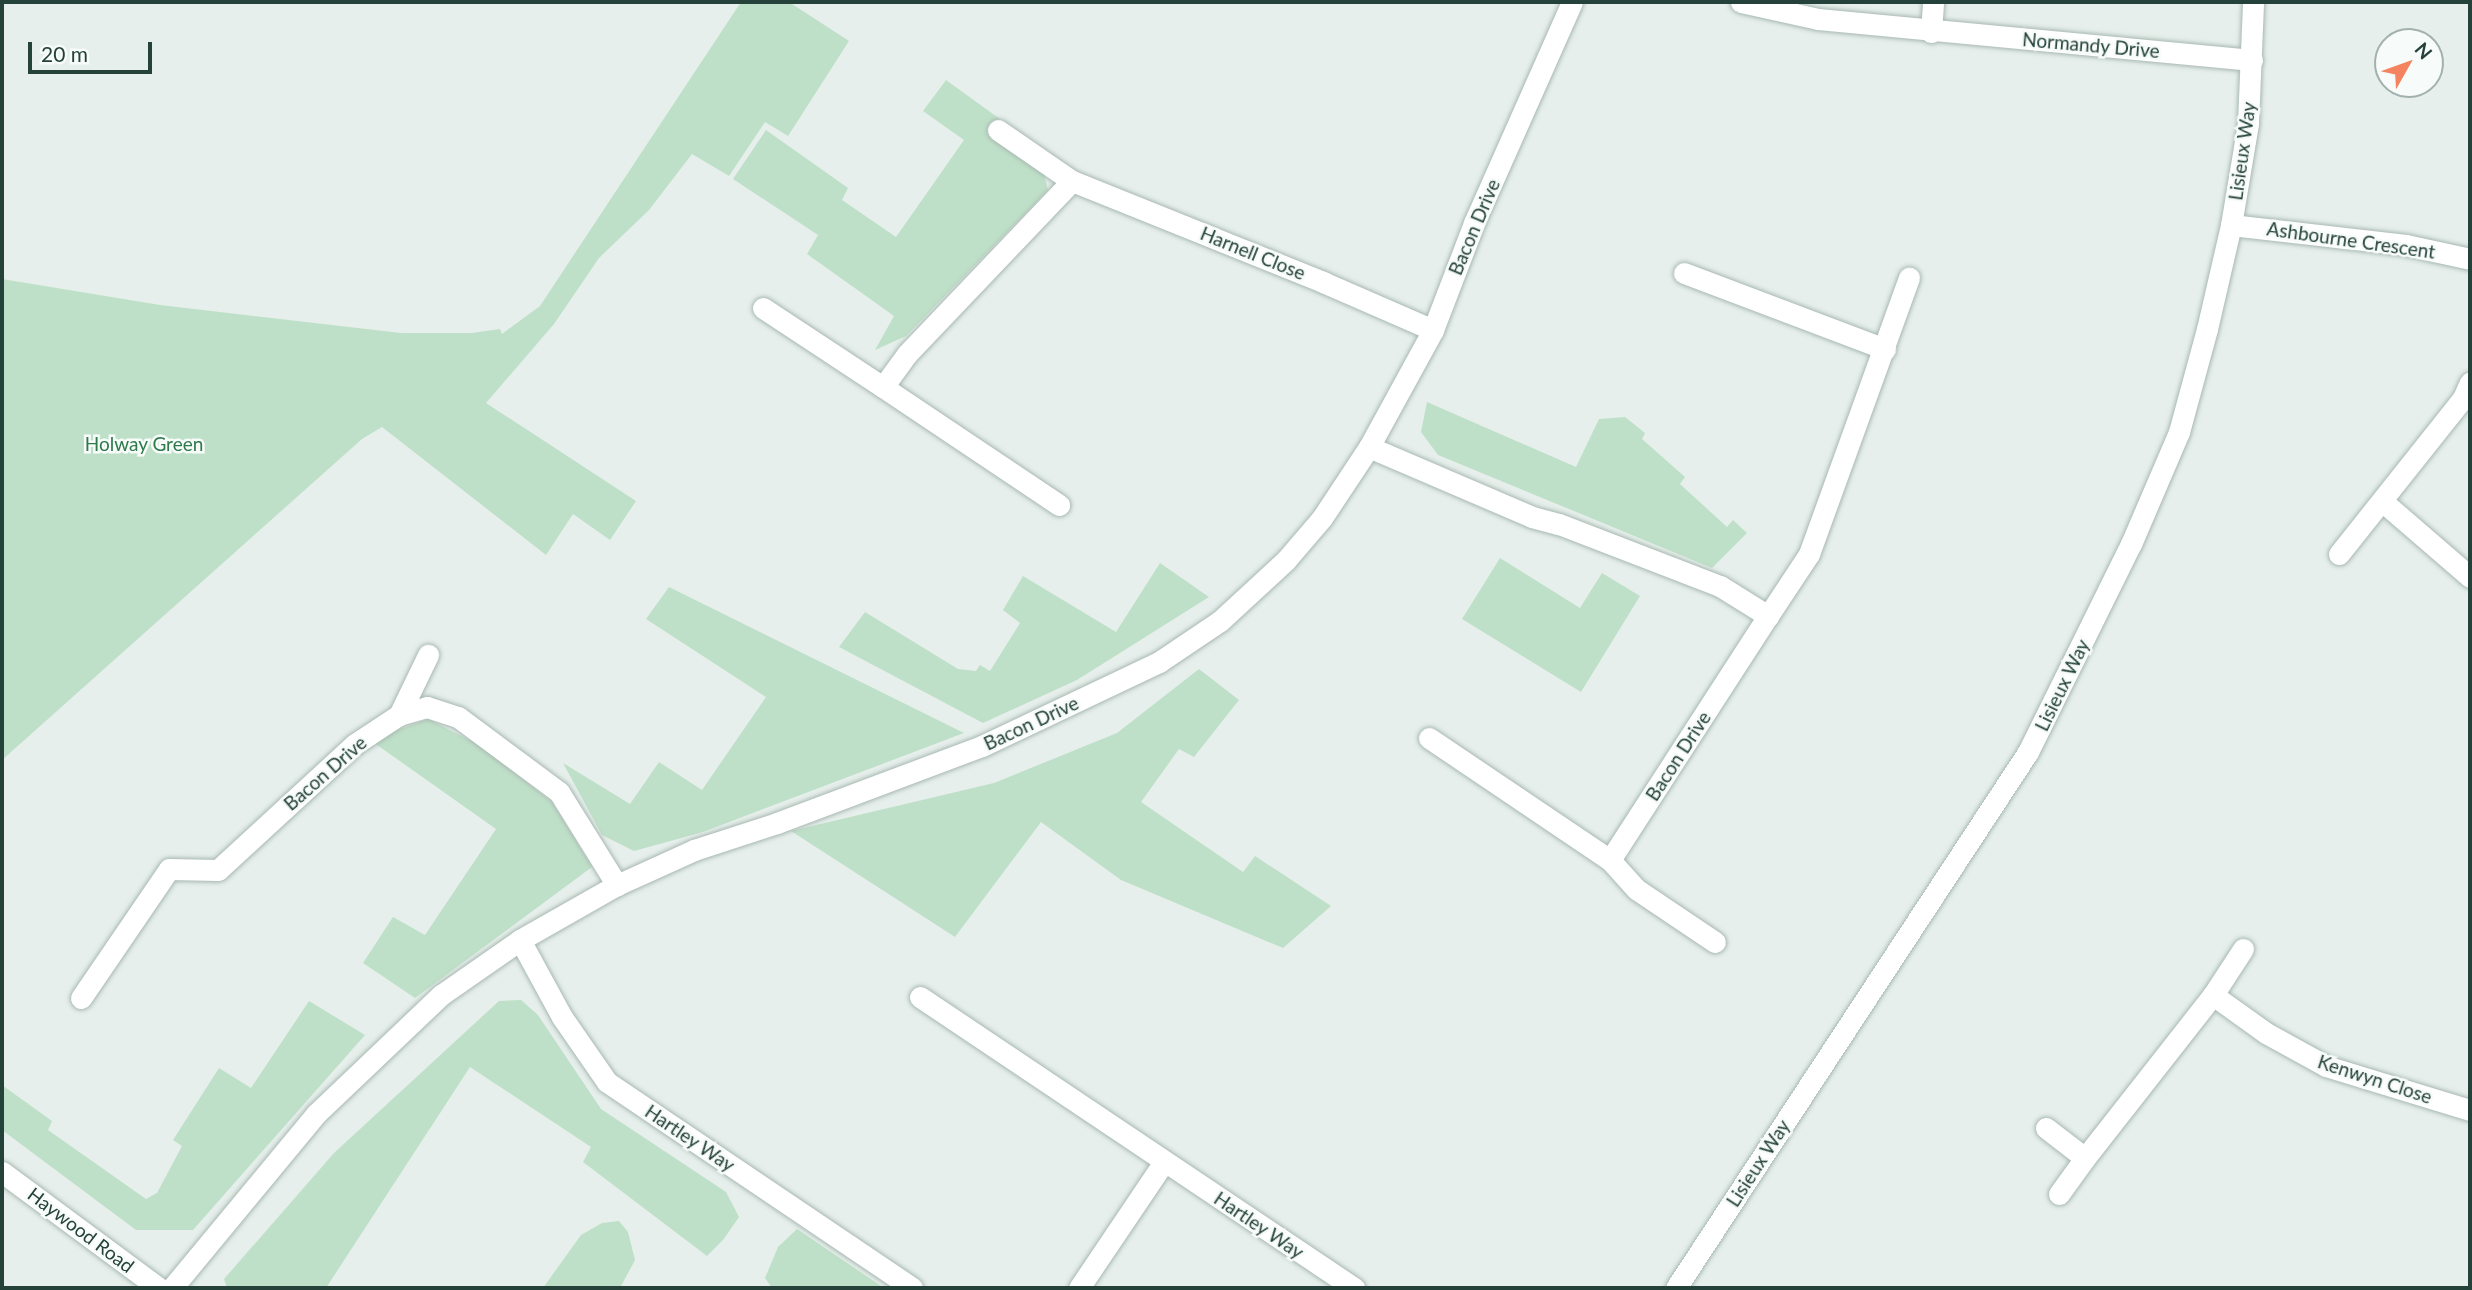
<!DOCTYPE html>
<html>
<head>
<meta charset="utf-8">
<style>
	body { margin:0 }
	#map { position:relative; width:2472px; height:1290px; overflow:hidden; background:#e6efeb; font-family:Lato,sans-serif }
	div>[style] { position:absolute }
	[style*='--x'] { left:calc(var(--x)*1px); top:calc(var(--y)*1px); width:calc(var(--w)*1px); rotate:calc(var(--a)*1deg) }
	.green>* { inset:0; background:#bfe0c8 }
	.roads { filter:drop-shadow(0 0 2px #a8b8b2) drop-shadow(0 0 2px #a8b8b2) }
	.minor>* { height:21px; margin:-10.5px; padding:0 10.5px; transform-origin:10.5px; border-radius:10.5px; background:#fff }
	span { translate:-50% -50%; white-space:nowrap; text-align:center; line-height:1.15; -webkit-text-stroke:5px #f7fbf9; paint-order:stroke }
	.street-label { font-size:19px; color:#24423a }
	.park-label { font-size:19px; color:#2d7a4b }
	.frame { position:absolute; inset:0; border:4px solid #24423a; pointer-events:none }
	.north { position:absolute; left:2374px; top:28px; width:70px; height:70px; box-sizing:border-box; background:#f7fbf9; border:2px solid #a3b1ad; border-radius:50%; rotate:50deg; font-size:19px; font-weight:700; line-height:28px; text-align:center; color:#24423a }
	.north::after { content:''; display:block; margin:auto; width:24px; height:32px; background:#f4845f; clip-path:polygon(50% 0,100% 100%,50% 72%,0 100%) }
	.scale { position:absolute; left:28px; top:42px; width:124px; height:32px; box-sizing:border-box; border:4px solid #24423a; border-top:0; padding-left:9px; font-size:21px; line-height:24px; white-space:nowrap; color:#24423a; -webkit-text-stroke:5px #f7fbf9; paint-order:stroke }
</style>
</head>
<body>
<div id="map">
	<div class="green">
		<i style="clip-path:polygon(741px 2px,789px 2px,849px 41px,788px 136px,765px 122px,729px 176px,692px 154px,649px 210px,599px 258px,554px 324px,486px 403px,636px 501px,610px 540px,573px 514px,546px 555px,382px 427px,362px 439px,2px 760px,2px 279px,160px 305px,401px 333px,472px 333px,500px 329px,502px 334px,540px 306px)"></i>
		<i style="clip-path:polygon(946px 80px,1004px 122px,1038px 151px,1048px 190px,906px 336px,875px 350px,894px 316px,807px 254px,818px 235px,733px 179px,766px 130px,848px 188px,842px 200px,896px 237px,964px 140px,923px 111px)"></i>
		<i style="clip-path:polygon(1427px 402px,1576px 467px,1599px 419px,1625px 417px,1645px 433px,1642px 439px,1685px 477px,1680px 484px,1727px 527px,1733px 520px,1747px 533px,1712px 568px,1438px 455px,1421px 432px)"></i>
		<i style="clip-path:polygon(1500px 558px,1580px 608px,1602px 573px,1640px 596px,1581px 692px,1462px 619px)"></i>
		<i style="clip-path:polygon(1160px 563px,1209px 597px,1077px 680px,983px 723px,839px 647px,865px 612px,958px 669px,976px 671px,980px 665px,990px 671px,1020px 623px,1003px 610px,1023px 576px,1116px 632px)"></i>
		<i style="clip-path:polygon(669px 587px,964px 733px,703px 832px,634px 851px,602px 835px,563px 763px,630px 804px,659px 762px,702px 790px,766px 697px,646px 619px)"></i>
		<i style="clip-path:polygon(1199px 669px,1239px 700px,1194px 757px,1179px 749px,1141px 802px,1243px 872px,1255px 856px,1331px 906px,1283px 948px,1121px 880px,1041px 822px,955px 937px,791px 831px,994px 783px,1117px 733px)"></i>
		<i style="clip-path:polygon(428px 719px,477px 744px,552px 802px,592px 867px,415px 998px,363px 963px,393px 917px,425px 935px,496px 829px,370px 740px)"></i>
		<i style="clip-path:polygon(521px 1000px,538px 1015px,601px 1109px,726px 1192px,739px 1217px,723px 1240px,707px 1256px,583px 1162px,591px 1147px,470px 1067px,326px 1288px,227px 1288px,224px 1279px,334px 1153px,499px 1001px)"></i>
		<i style="clip-path:polygon(309px 1001px,365px 1035px,193px 1230px,136px 1230px,2px 1130px,2px 1085px,52px 1121px,48px 1130px,146px 1199px,157px 1193px,182px 1146px,173px 1140px,219px 1068px,251px 1088px)"></i>
		<i style="clip-path:polygon(619px 1221px,628px 1232px,635px 1260px,620px 1288px,543px 1288px,581px 1235px,602px 1223px)"></i>
		<i style="clip-path:polygon(797px 1229px,884px 1288px,772px 1288px,765px 1278px,778px 1247px)"></i>
	</div>
	<div class="roads">
		<div class="minor">
			<i style="--x:1741;--y:2;--w:79;--a:12.4"></i>
			<i style="--x:1818;--y:19;--w:436;--a:5.4"></i>
			<i style="--x:1931;--y:32;--w:30;--a:-86"></i>
			<i style="--x:998;--y:130;--w:90;--a:34.6"></i>
			<i style="--x:2231;--y:225;--w:176;--a:6.5"></i>
			<i style="--x:2406;--y:245;--w:66;--a:12.3"></i>
			<i style="--x:1684;--y:273;--w:215;--a:20.7"></i>
			<i style="--x:763;--y:308;--w:144;--a:33.4"></i>
			<i style="--x:883;--y:387;--w:41;--a:-54"></i>
			<i style="--x:907;--y:354;--w:239;--a:-46.4"></i>
			<i style="--x:1072;--y:181;--w:271;--a:21.9"></i>
			<i style="--x:1323;--y:282;--w:120;--a:23.6"></i>
			<i style="--x:883;--y:387;--w:212;--a:33.8"></i>
			<i style="--x:1369;--y:447;--w:177;--a:23.2"></i>
			<i style="--x:1532;--y:517;--w:28;--a:15"></i>
			<i style="--x:1559;--y:524;--w:173;--a:21.1"></i>
			<i style="--x:1720;--y:586;--w:57;--a:32"></i>
			<i style="--x:1768;--y:616;--w:74;--a:-56.5"></i>
			<i style="--x:1809;--y:554;--w:294;--a:-70.1"></i>
			<i style="--x:2382;--y:501;--w:116;--a:40.8"></i>
			<i style="--x:2339;--y:554;--w:199;--a:-51.5"></i>
			<i style="--x:2463;--y:398;--w:17;--a:-66"></i>
			<i style="--x:399;--y:715;--w:67;--a:-64.2"></i>
			<i style="--x:1429;--y:738;--w:218;--a:34"></i>
			<i style="--x:1610;--y:860;--w:291;--a:-57.1"></i>
			<i style="--x:1610;--y:860;--w:39;--a:48"></i>
			<i style="--x:1636;--y:889;--w:95;--a:33.9"></i>
			<i style="--x:520;--y:940;--w:88;--a:61.4"></i>
			<i style="--x:562;--y:1017;--w:79;--a:55.3"></i>
			<i style="--x:607;--y:1082;--w:368;--a:34"></i>
			<i style="--x:2213;--y:995;--w:65;--a:35.6"></i>
			<i style="--x:2266;--y:1033;--w:68;--a:28.8"></i>
			<i style="--x:2326;--y:1066;--w:151;--a:17"></i>
			<i style="--x:920;--y:997;--w:523;--a:33.84"></i>
			<i style="--x:81;--y:998;--w:156;--a:-55.7"></i>
			<i style="--x:169;--y:869;--w:49;--a:1.2"></i>
			<i style="--x:218;--y:870;--w:186;--a:-42.6"></i>
			<i style="--x:355;--y:744;--w:53;--a:-33.4"></i>
			<i style="--x:399;--y:715;--w:29;--a:-16"></i>
			<i style="--x:427;--y:707;--w:33;--a:18"></i>
			<i style="--x:458;--y:717;--w:126;--a:36.6"></i>
			<i style="--x:559;--y:792;--w:110;--a:58.1"></i>
			<i style="--x:2046;--y:1128;--w:49;--a:37.6"></i>
			<i style="--x:2085;--y:1158;--w:207;--a:-51.9"></i>
			<i style="--x:2213;--y:995;--w:55;--a:-56.9"></i>
			<i style="--x:2;--y:1172;--w:195;--a:36.5"></i>
			<i style="--x:2059;--y:1194;--w:44;--a:-54.2"></i>
			<i style="--x:172;--y:1288;--w:227;--a:-50.4"></i>
			<i style="--x:317;--y:1113;--w:171;--a:-43.6"></i>
			<i style="--x:441;--y:995;--w:96;--a:-34.8"></i>
			<i style="--x:520;--y:940;--w:112;--a:-29.6"></i>
			<i style="--x:617;--y:885;--w:85;--a:-24.4"></i>
			<i style="--x:694;--y:850;--w:87;--a:-18"></i>
			<i style="--x:777;--y:823;--w:219;--a:-20.6"></i>
			<i style="--x:982;--y:746;--w:196;--a:-25.4"></i>
			<i style="--x:1159;--y:662;--w:73;--a:-33.9"></i>
			<i style="--x:1220;--y:621;--w:90;--a:-42.7"></i>
			<i style="--x:1286;--y:560;--w:55;--a:-49.4"></i>
			<i style="--x:1322;--y:518;--w:85;--a:-56.5"></i>
			<i style="--x:1369;--y:447;--w:133;--a:-61.3"></i>
			<i style="--x:1433;--y:330;--w:115;--a:-69"></i>
			<i style="--x:1474;--y:223;--w:242;--a:-66.1"></i>
			<i style="--x:1079;--y:1288;--w:152;--a:-56"></i>
			<i style="--x:1676;--y:1288;--w:641;--a:-56.71"></i>
			<i style="--x:2028;--y:752;--w:232;--a:-63.7"></i>
			<i style="--x:2131;--y:544;--w:122;--a:-66.8"></i>
			<i style="--x:2179;--y:432;--w:107;--a:-74.8"></i>
			<i style="--x:2207;--y:329;--w:107;--a:-77"></i>
			<i style="--x:2231;--y:225;--w:103;--a:-80.5"></i>
			<i style="--x:2248;--y:123;--w:121;--a:-87.6"></i>
		</div>
	</div>
	<div class="street-label">
		<span style="left:2091px;top:45px;rotate:5deg">Normandy Drive</span>
		<span style="left:2242px;top:151px;rotate:-82deg">Lisieux Way</span>
		<span style="left:1474px;top:227px;rotate:-67deg">Bacon Drive</span>
		<span style="left:2351px;top:240px;rotate:8deg">Ashbourne Crescent</span>
		<span style="left:1253px;top:253px;rotate:22deg">Harnell Close</span>
		<span style="left:2062px;top:685px;rotate:-64deg">Lisieux Way</span>
		<span style="left:1031px;top:723px;rotate:-25deg">Bacon Drive</span>
		<span style="left:1678px;top:756px;rotate:-57deg">Bacon Drive</span>
		<span style="left:325px;top:773px;rotate:-41deg">Bacon Drive</span>
		<span style="left:2375px;top:1079px;rotate:18deg">Kenwyn Close</span>
		<span style="left:690px;top:1138px;rotate:34deg">Hartley Way</span>
		<span style="left:1758px;top:1163px;rotate:-57deg">Lisieux Way</span>
		<span style="left:1259px;top:1225px;rotate:34deg">Hartley Way</span>
		<span style="left:81px;top:1230px;rotate:37deg">Haywood Road</span>
	</div>
	<div class="park-label">
		<span style="left:144px;top:444px">Holway Green</span>
	</div>
	<div class="frame"></div>
	<div class="north">N</div>
	<div class="scale">20 m</div>
</div>
</body>
</html>
